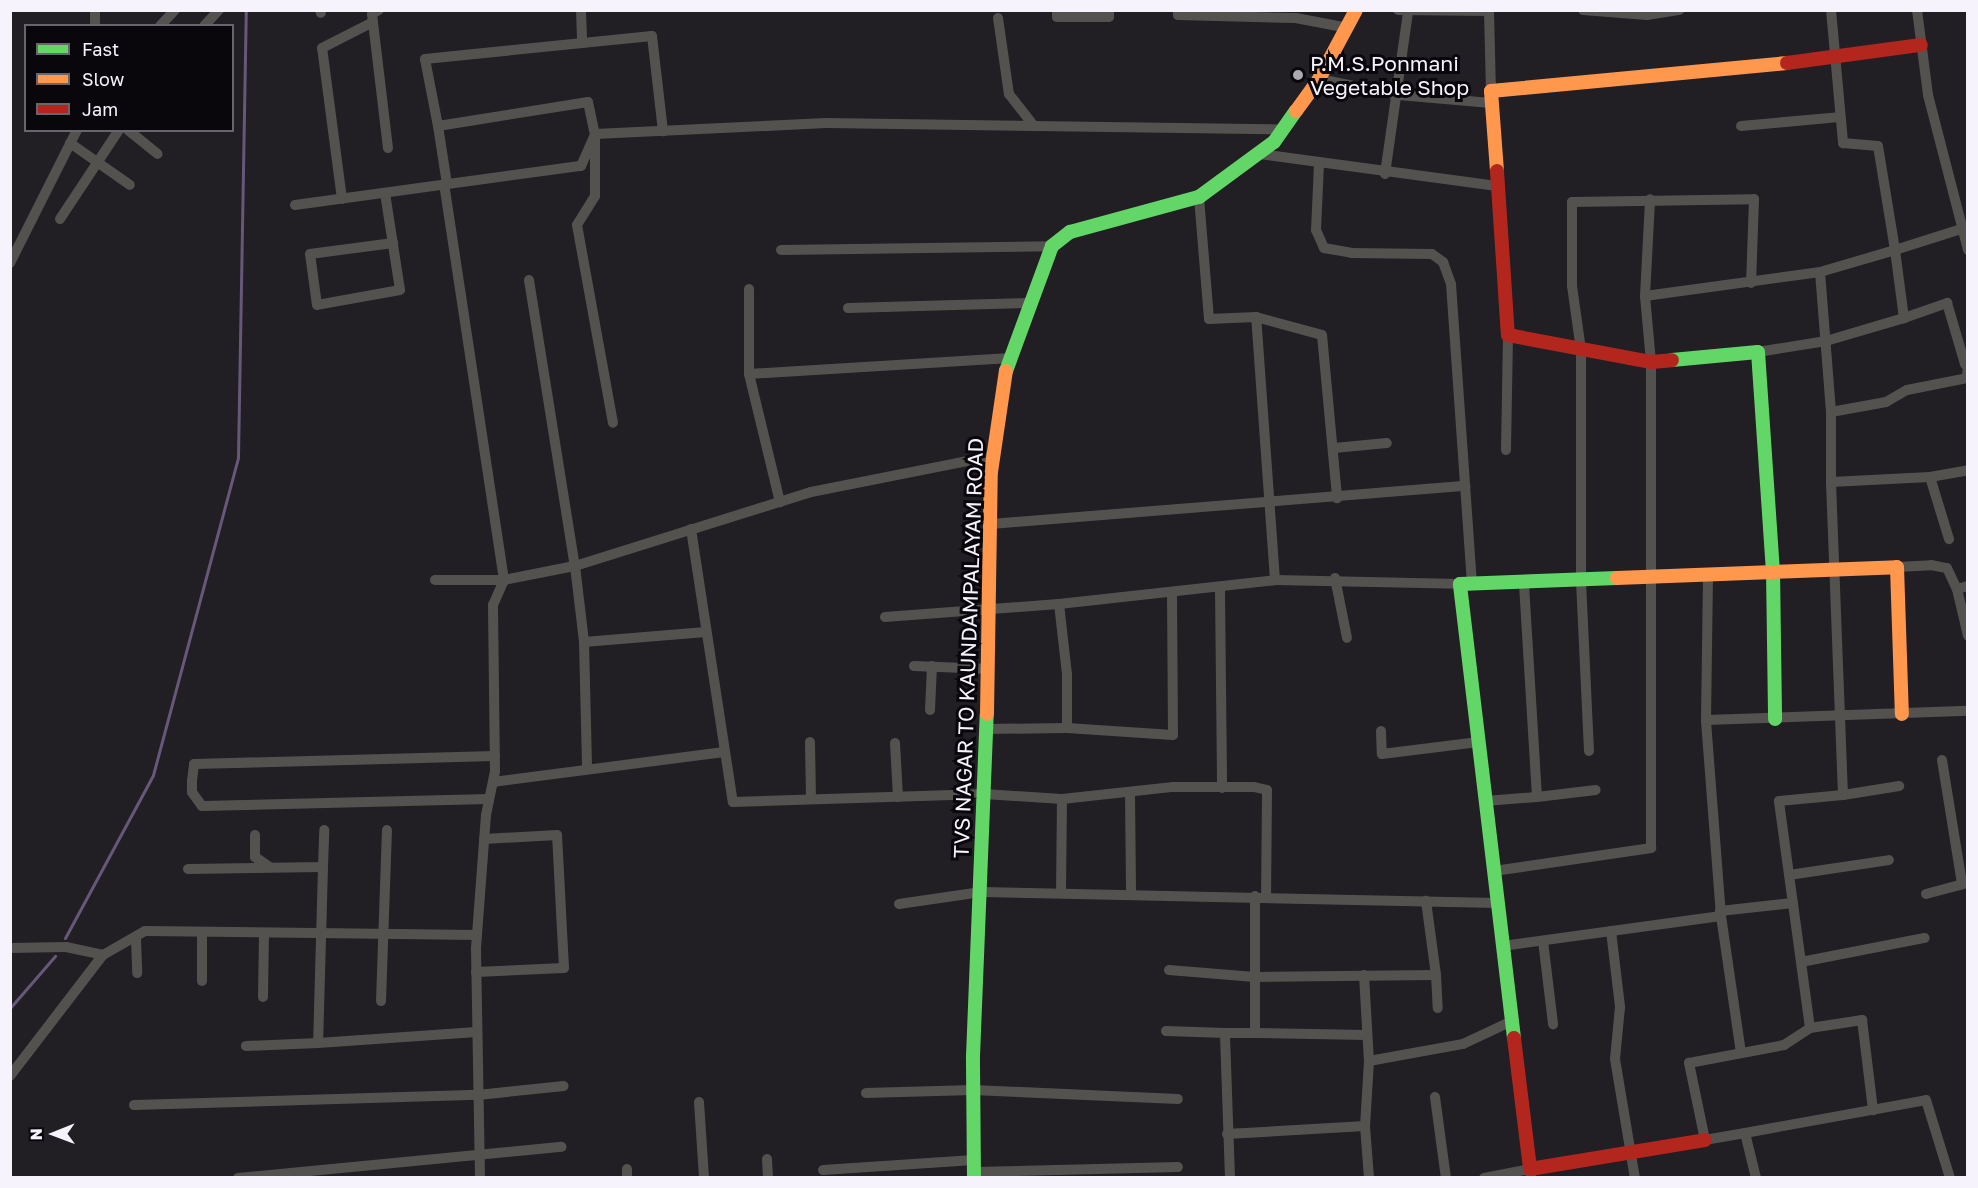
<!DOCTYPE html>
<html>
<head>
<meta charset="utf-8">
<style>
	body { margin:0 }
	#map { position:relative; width:1978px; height:1188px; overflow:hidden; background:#211e24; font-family:"Golos Text",sans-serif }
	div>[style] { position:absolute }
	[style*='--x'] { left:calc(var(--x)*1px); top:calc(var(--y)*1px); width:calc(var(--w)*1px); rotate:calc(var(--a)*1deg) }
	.stream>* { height:3px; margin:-1.5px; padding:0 1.5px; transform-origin:1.5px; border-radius:1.5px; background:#67587a }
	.street>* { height:10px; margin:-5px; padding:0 5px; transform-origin:5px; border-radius:5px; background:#54524f }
	.fast>* { height:14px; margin:-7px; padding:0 7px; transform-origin:7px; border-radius:7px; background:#63d668 }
	.slow>* { height:14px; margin:-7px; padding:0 7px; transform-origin:7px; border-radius:7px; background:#ff974d }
	.jam>* { height:14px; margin:-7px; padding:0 7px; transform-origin:7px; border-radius:7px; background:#b3261e }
	.dots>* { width:16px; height:16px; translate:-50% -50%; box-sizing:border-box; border:3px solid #09070c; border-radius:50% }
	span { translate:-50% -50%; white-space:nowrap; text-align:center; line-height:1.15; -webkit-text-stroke:6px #09070c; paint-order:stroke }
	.poi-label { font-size:21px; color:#f6f3fc }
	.left { translate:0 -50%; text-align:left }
	.street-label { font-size:21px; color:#f6f3fc }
	.frame { position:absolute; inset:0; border:12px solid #f6f3fc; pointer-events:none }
	.legend { position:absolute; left:24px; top:24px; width:210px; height:108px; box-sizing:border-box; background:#09070c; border:2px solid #68656c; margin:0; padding:8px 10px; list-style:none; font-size:18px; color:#f6f3fc }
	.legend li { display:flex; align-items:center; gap:12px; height:30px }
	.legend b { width:30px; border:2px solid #68656c }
	.north { position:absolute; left:24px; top:1104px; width:60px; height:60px; -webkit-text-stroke:4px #09070c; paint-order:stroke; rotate:269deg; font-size:16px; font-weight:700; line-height:24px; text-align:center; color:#f6f3fc }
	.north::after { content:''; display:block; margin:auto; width:21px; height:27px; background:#f6f3fc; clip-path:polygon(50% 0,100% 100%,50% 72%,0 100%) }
</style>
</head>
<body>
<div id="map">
	<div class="stream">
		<i style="--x:65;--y:938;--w:185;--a:-61.6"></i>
		<i style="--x:153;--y:775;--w:329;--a:-75"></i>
		<i style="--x:238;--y:457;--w:447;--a:-89"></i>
		<i style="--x:10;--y:1008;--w:69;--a:-49.1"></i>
	</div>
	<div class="street">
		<i style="--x:95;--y:10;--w:13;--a:90"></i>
		<i style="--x:320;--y:10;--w:3;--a:72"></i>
		<i style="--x:379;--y:10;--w:8;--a:150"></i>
		<i style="--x:372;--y:14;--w:135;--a:83.2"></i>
		<i style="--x:581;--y:10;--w:33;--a:88"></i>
		<i style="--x:1057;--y:10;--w:7;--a:90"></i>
		<i style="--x:1057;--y:17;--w:52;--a:0"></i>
		<i style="--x:1109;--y:17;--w:7;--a:-90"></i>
		<i style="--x:1178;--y:10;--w:5;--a:90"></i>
		<i style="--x:1178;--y:15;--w:118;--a:1.5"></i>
		<i style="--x:1296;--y:18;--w:53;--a:10.9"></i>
		<i style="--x:1398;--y:10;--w:91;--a:0.6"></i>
		<i style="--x:1489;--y:11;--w:80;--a:88.6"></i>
		<i style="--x:1583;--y:10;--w:64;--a:4.5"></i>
		<i style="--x:1647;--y:10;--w:5;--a:90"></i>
		<i style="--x:1647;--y:15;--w:33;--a:-9"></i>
		<i style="--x:1831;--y:10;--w:134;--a:84.8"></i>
		<i style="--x:1843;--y:143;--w:35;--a:5"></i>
		<i style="--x:1878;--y:146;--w:105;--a:80.7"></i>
		<i style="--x:1895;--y:250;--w:77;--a:-17.5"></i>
		<i style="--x:1917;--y:10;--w:86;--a:82.6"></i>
		<i style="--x:1928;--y:95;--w:160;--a:75.5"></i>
		<i style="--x:998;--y:18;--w:77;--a:81.8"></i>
		<i style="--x:1009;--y:94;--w:41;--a:52"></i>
		<i style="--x:160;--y:26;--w:22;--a:-47"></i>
		<i style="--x:204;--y:26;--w:22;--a:-47"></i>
		<i style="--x:1319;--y:79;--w:82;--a:11.3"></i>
		<i style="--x:1399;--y:95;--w:92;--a:5"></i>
		<i style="--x:438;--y:126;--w:68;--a:-101"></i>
		<i style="--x:425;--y:59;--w:228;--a:-5.8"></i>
		<i style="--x:652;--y:36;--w:96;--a:83.4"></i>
		<i style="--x:1741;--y:126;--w:98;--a:-5.2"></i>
		<i style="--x:128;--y:130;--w:38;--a:39"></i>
		<i style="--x:70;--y:143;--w:73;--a:35"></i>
		<i style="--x:1260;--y:154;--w:239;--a:7.7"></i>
		<i style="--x:1319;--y:164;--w:66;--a:92.6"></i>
		<i style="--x:1316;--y:230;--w:20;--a:66"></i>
		<i style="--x:1324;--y:248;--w:27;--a:10"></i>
		<i style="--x:1351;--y:253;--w:81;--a:0.7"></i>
		<i style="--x:1432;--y:254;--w:14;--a:36"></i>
		<i style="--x:1443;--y:262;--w:23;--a:70"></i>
		<i style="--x:1451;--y:284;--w:300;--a:86"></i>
		<i style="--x:1385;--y:174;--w:164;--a:-81.9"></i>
		<i style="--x:447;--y:184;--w:59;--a:-98.8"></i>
		<i style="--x:438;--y:126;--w:152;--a:-9.1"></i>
		<i style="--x:588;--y:102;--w:33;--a:78"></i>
		<i style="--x:595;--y:134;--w:62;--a:90"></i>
		<i style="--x:595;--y:196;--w:34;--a:122"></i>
		<i style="--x:577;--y:225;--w:201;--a:79.7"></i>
		<i style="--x:385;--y:193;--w:98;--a:81.2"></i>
		<i style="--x:400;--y:290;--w:84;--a:169.8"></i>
		<i style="--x:317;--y:305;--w:51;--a:-97.8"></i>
		<i style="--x:310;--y:254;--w:84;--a:-7.5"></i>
		<i style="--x:342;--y:199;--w:152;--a:-97.5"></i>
		<i style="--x:322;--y:48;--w:57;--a:-27"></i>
		<i style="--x:295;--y:205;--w:289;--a:-7.8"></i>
		<i style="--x:581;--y:166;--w:35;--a:-66"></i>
		<i style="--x:595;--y:134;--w:231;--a:-2.7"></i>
		<i style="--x:826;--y:123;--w:457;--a:0.8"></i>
		<i style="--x:60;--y:219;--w:107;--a:-56.5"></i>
		<i style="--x:781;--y:250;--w:271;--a:-0.8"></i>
		<i style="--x:10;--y:263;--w:149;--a:-63.3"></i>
		<i style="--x:1820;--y:272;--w:140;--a:85.5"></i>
		<i style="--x:1831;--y:412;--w:70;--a:90"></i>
		<i style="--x:529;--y:280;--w:290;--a:80.9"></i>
		<i style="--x:575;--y:566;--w:77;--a:83.2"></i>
		<i style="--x:584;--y:642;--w:126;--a:88.6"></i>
		<i style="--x:749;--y:289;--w:85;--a:90"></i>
		<i style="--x:749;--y:374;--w:132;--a:76.4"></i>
		<i style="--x:1645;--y:296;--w:97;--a:-87"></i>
		<i style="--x:848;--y:308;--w:183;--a:-1.6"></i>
		<i style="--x:1256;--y:317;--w:68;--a:15.3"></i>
		<i style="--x:1322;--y:335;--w:164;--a:84.7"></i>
		<i style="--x:1758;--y:352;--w:69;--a:-9.2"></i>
		<i style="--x:1826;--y:341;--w:81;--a:-16.4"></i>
		<i style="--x:749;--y:374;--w:262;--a:-3.5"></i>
		<i style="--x:1831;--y:412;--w:56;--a:-10.3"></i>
		<i style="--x:1886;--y:402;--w:24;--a:-30"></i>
		<i style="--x:1907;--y:390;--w:61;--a:-11.3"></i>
		<i style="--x:1967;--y:378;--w:15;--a:-86"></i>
		<i style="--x:1334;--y:448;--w:53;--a:-5.4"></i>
		<i style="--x:1506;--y:450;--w:115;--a:-89"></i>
		<i style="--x:1930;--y:477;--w:65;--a:73"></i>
		<i style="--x:991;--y:524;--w:476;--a:-4.6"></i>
		<i style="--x:691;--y:529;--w:276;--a:81.3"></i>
		<i style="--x:733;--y:802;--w:251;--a:-1.8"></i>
		<i style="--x:984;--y:794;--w:78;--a:3.7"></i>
		<i style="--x:1062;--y:799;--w:112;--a:-6.2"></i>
		<i style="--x:1173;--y:787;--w:81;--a:0"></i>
		<i style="--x:1254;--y:787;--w:13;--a:13"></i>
		<i style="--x:1267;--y:790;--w:106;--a:90.5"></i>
		<i style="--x:1897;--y:567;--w:34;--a:-3"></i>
		<i style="--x:1931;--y:565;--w:16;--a:11"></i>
		<i style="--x:1947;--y:568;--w:23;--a:65"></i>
		<i style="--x:1335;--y:578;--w:61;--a:78.7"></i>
		<i style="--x:435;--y:580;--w:69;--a:0"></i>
		<i style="--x:504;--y:580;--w:400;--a:-98.6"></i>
		<i style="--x:1275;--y:580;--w:185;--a:1.2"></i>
		<i style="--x:1968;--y:586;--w:11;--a:165"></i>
		<i style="--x:1957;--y:589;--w:48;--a:76.8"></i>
		<i style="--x:1220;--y:589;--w:199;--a:89.4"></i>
		<i style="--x:1059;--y:604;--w:70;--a:83.5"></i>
		<i style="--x:1067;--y:674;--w:54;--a:90"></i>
		<i style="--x:885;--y:617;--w:174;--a:-4.3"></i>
		<i style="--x:1059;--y:604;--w:217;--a:-6.3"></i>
		<i style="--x:1275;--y:580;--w:264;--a:-94.1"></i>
		<i style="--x:1256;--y:317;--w:47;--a:177.6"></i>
		<i style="--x:1209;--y:319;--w:122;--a:-94.7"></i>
		<i style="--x:584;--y:642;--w:122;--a:-4.7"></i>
		<i style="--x:914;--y:666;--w:75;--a:2.3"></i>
		<i style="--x:930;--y:710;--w:44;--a:-87.4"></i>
		<i style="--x:1706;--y:720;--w:146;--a:-89.2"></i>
		<i style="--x:986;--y:729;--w:81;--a:-0.7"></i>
		<i style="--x:1067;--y:728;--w:106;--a:3.8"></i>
		<i style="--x:1173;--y:735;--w:142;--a:-90.4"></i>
		<i style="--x:1381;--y:731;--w:23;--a:88"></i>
		<i style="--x:1382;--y:754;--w:97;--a:-7.1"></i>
		<i style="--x:810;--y:742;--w:57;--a:89"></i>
		<i style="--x:895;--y:743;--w:54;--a:86.8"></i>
		<i style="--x:1589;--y:751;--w:171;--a:-92.7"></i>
		<i style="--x:1581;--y:580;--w:230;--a:-90"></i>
		<i style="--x:1581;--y:350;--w:65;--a:-98"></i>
		<i style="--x:1572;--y:286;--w:84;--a:-90"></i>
		<i style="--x:1572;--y:202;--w:182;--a:-0.9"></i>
		<i style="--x:1754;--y:199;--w:84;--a:92"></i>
		<i style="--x:1942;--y:760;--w:126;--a:80.8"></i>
		<i style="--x:493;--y:782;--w:233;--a:-7.4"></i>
		<i style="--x:1130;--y:793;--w:101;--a:89.4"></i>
		<i style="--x:1843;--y:795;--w:57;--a:-9.1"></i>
		<i style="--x:1537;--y:797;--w:59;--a:-6.8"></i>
		<i style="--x:489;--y:799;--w:287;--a:178.6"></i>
		<i style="--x:202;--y:806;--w:17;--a:-126"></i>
		<i style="--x:192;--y:792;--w:11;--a:-90"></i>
		<i style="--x:192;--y:781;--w:17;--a:-83"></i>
		<i style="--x:194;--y:764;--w:301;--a:-1.5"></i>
		<i style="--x:1485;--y:801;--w:52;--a:-4.4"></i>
		<i style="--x:1537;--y:797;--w:215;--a:-93.5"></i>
		<i style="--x:255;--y:835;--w:22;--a:90"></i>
		<i style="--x:255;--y:857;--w:18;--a:34"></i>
		<i style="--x:323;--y:867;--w:37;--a:-88"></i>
		<i style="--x:188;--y:869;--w:135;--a:-0.8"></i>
		<i style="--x:323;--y:867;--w:176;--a:91.6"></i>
		<i style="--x:318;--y:1043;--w:159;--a:-4"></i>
		<i style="--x:1494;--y:871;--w:159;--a:-8.3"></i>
		<i style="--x:1651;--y:848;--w:486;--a:-90"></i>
		<i style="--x:1651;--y:362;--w:66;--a:-95.2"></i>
		<i style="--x:1645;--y:296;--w:177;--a:-7.8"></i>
		<i style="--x:1820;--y:272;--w:78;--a:-16.3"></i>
		<i style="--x:1895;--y:250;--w:69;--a:82.5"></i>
		<i style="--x:1904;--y:318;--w:46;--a:-19.2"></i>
		<i style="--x:1947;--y:303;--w:64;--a:73.6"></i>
		<i style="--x:1789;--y:875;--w:101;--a:-8.5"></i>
		<i style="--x:1061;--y:893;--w:94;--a:-89.4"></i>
		<i style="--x:1926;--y:894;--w:42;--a:-15"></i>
		<i style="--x:899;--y:904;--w:83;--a:-8.3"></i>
		<i style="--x:981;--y:892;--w:516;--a:1.22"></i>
		<i style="--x:1720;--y:911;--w:73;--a:-6.3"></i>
		<i style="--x:1611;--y:931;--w:77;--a:83.2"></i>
		<i style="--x:1620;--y:1007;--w:52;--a:95.5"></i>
		<i style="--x:1615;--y:1059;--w:121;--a:80.5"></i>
		<i style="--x:136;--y:938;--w:35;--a:88"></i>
		<i style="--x:1543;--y:941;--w:84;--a:83.1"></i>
		<i style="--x:1502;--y:946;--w:221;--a:-7.8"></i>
		<i style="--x:10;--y:948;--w:56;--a:-1"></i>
		<i style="--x:66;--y:947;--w:38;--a:12"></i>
		<i style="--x:1801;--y:962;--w:126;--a:-11"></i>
		<i style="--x:1169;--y:970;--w:86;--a:4.7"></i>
		<i style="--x:1255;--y:977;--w:181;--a:-0.6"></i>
		<i style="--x:1436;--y:975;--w:75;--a:-97.7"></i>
		<i style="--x:476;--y:972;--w:88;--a:-2.6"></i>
		<i style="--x:564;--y:968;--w:133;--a:-93"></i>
		<i style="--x:557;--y:835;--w:73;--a:176.9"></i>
		<i style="--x:1364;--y:975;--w:86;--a:86.7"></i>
		<i style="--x:1369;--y:1061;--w:65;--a:93.5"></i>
		<i style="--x:1436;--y:975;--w:33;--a:87"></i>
		<i style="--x:202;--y:981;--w:49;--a:-90"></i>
		<i style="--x:263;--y:997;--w:64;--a:-89.1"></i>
		<i style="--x:381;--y:1001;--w:171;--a:-88"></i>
		<i style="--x:1810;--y:1028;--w:53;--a:-8.7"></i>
		<i style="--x:1862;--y:1020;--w:91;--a:83"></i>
		<i style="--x:1166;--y:1031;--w:59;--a:1.9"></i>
		<i style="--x:1255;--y:1033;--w:112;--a:1"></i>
		<i style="--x:246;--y:1046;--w:72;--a:-2.4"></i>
		<i style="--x:1741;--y:1053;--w:138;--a:-98.3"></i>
		<i style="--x:1721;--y:916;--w:197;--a:-94.4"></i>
		<i style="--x:1706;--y:720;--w:262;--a:-2"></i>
		<i style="--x:1369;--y:1061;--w:96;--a:-10.3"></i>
		<i style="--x:1463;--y:1044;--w:54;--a:-25.1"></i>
		<i style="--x:10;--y:1076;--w:153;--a:-52.5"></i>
		<i style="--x:103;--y:955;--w:48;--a:-29.7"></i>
		<i style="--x:145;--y:931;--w:332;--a:0.7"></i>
		<i style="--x:866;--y:1093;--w:107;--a:-1.6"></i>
		<i style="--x:973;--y:1090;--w:205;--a:2.5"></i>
		<i style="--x:1435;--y:1097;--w:82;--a:82.3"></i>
		<i style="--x:699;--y:1102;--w:76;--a:86.2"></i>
		<i style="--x:134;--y:1105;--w:344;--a:-1.7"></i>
		<i style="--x:478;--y:1095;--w:86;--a:-6"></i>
		<i style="--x:1745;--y:1133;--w:184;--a:-10.3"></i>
		<i style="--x:1926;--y:1100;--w:82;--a:72.9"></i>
		<i style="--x:1227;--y:1134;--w:138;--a:-3.3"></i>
		<i style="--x:1365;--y:1126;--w:52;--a:85.6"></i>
		<i style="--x:767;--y:1159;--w:19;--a:87"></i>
		<i style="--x:627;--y:1169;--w:9;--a:90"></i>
		<i style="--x:823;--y:1170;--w:151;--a:-3.8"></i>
		<i style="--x:974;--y:1172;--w:204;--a:-1.4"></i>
		<i style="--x:238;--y:1178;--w:325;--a:-5.5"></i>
		<i style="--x:480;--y:1178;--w:230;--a:-91"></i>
		<i style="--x:476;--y:948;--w:133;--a:-85.7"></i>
		<i style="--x:486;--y:815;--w:45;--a:-78.4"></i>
		<i style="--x:495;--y:771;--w:166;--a:-90.7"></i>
		<i style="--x:493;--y:605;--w:27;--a:-66"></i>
		<i style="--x:504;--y:580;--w:72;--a:-11.2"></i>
		<i style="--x:575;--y:566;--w:247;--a:-17.4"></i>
		<i style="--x:811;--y:492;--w:186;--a:-11.2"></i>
		<i style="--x:1230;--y:1178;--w:145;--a:-92"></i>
		<i style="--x:1225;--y:1033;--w:30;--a:0"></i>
		<i style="--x:1255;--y:1033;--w:137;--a:-90"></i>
		<i style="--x:1484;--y:1178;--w:47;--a:-11.1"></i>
		<i style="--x:1530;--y:1169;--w:9;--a:84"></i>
		<i style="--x:1756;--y:1178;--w:46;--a:-103.7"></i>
		<i style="--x:1745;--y:1133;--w:41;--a:170.1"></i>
		<i style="--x:1705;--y:1140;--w:79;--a:-101.7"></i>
		<i style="--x:1689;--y:1063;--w:97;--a:-10.7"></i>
		<i style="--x:1784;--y:1045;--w:31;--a:-33"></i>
		<i style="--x:1810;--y:1028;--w:229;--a:-97.8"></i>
		<i style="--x:1779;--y:801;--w:64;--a:-5.4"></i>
		<i style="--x:1843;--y:795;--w:313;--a:-92.2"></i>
		<i style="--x:1831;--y:482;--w:99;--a:-2.9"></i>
		<i style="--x:1930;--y:477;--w:39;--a:-10"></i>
	</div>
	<div class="fast">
		<i style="--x:1672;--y:360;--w:86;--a:-5.3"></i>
		<i style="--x:1758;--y:352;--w:219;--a:86.1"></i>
		<i style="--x:1773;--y:570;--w:149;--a:89.2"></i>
		<i style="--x:1006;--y:371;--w:133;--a:-69.8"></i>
		<i style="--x:1052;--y:246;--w:23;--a:-38"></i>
		<i style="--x:1070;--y:232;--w:134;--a:-15.2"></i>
		<i style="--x:1199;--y:197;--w:93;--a:-36.3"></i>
		<i style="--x:1274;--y:142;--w:38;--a:-55"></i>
		<i style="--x:1514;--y:1038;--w:457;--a:-96.8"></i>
		<i style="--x:1460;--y:584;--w:157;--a:-2.2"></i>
		<i style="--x:974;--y:1178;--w:122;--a:-90.5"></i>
		<i style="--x:973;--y:1056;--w:342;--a:-87.7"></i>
	</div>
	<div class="slow">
		<i style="--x:1296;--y:111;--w:39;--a:-54"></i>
		<i style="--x:1319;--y:79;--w:78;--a:-61.8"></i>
		<i style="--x:1497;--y:171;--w:80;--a:-94.3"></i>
		<i style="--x:1491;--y:91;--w:297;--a:-5.4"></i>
		<i style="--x:1617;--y:578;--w:280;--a:-2.2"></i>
		<i style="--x:1897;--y:567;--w:147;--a:88.1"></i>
		<i style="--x:987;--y:714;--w:242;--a:-89.1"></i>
		<i style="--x:991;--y:472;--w:102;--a:-81.6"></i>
	</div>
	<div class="jam">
		<i style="--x:1787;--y:63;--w:135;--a:-7.7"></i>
		<i style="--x:1497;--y:171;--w:164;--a:86.2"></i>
		<i style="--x:1508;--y:335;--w:146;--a:10.7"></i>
		<i style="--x:1651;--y:362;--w:21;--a:-5"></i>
		<i style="--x:1514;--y:1038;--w:132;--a:83"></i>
		<i style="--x:1530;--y:1169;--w:177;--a:-9.4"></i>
	</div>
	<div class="dots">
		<i style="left:1298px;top:75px;background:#aba8b0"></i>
	</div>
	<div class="poi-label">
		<span class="left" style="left:1310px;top:75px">P.M.S.Ponmani<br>Vegetable Shop</span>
	</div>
	<div class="street-label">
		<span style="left:968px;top:648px;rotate:-88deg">TVS NAGAR TO KAUNDAMPALAYAM ROAD</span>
	</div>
	<div class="frame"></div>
	<ul class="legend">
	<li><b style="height:8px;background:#63d668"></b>Fast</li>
	<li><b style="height:8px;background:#ff974d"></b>Slow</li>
	<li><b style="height:8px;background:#b3261e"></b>Jam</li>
	</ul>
	<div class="north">N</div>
</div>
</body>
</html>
